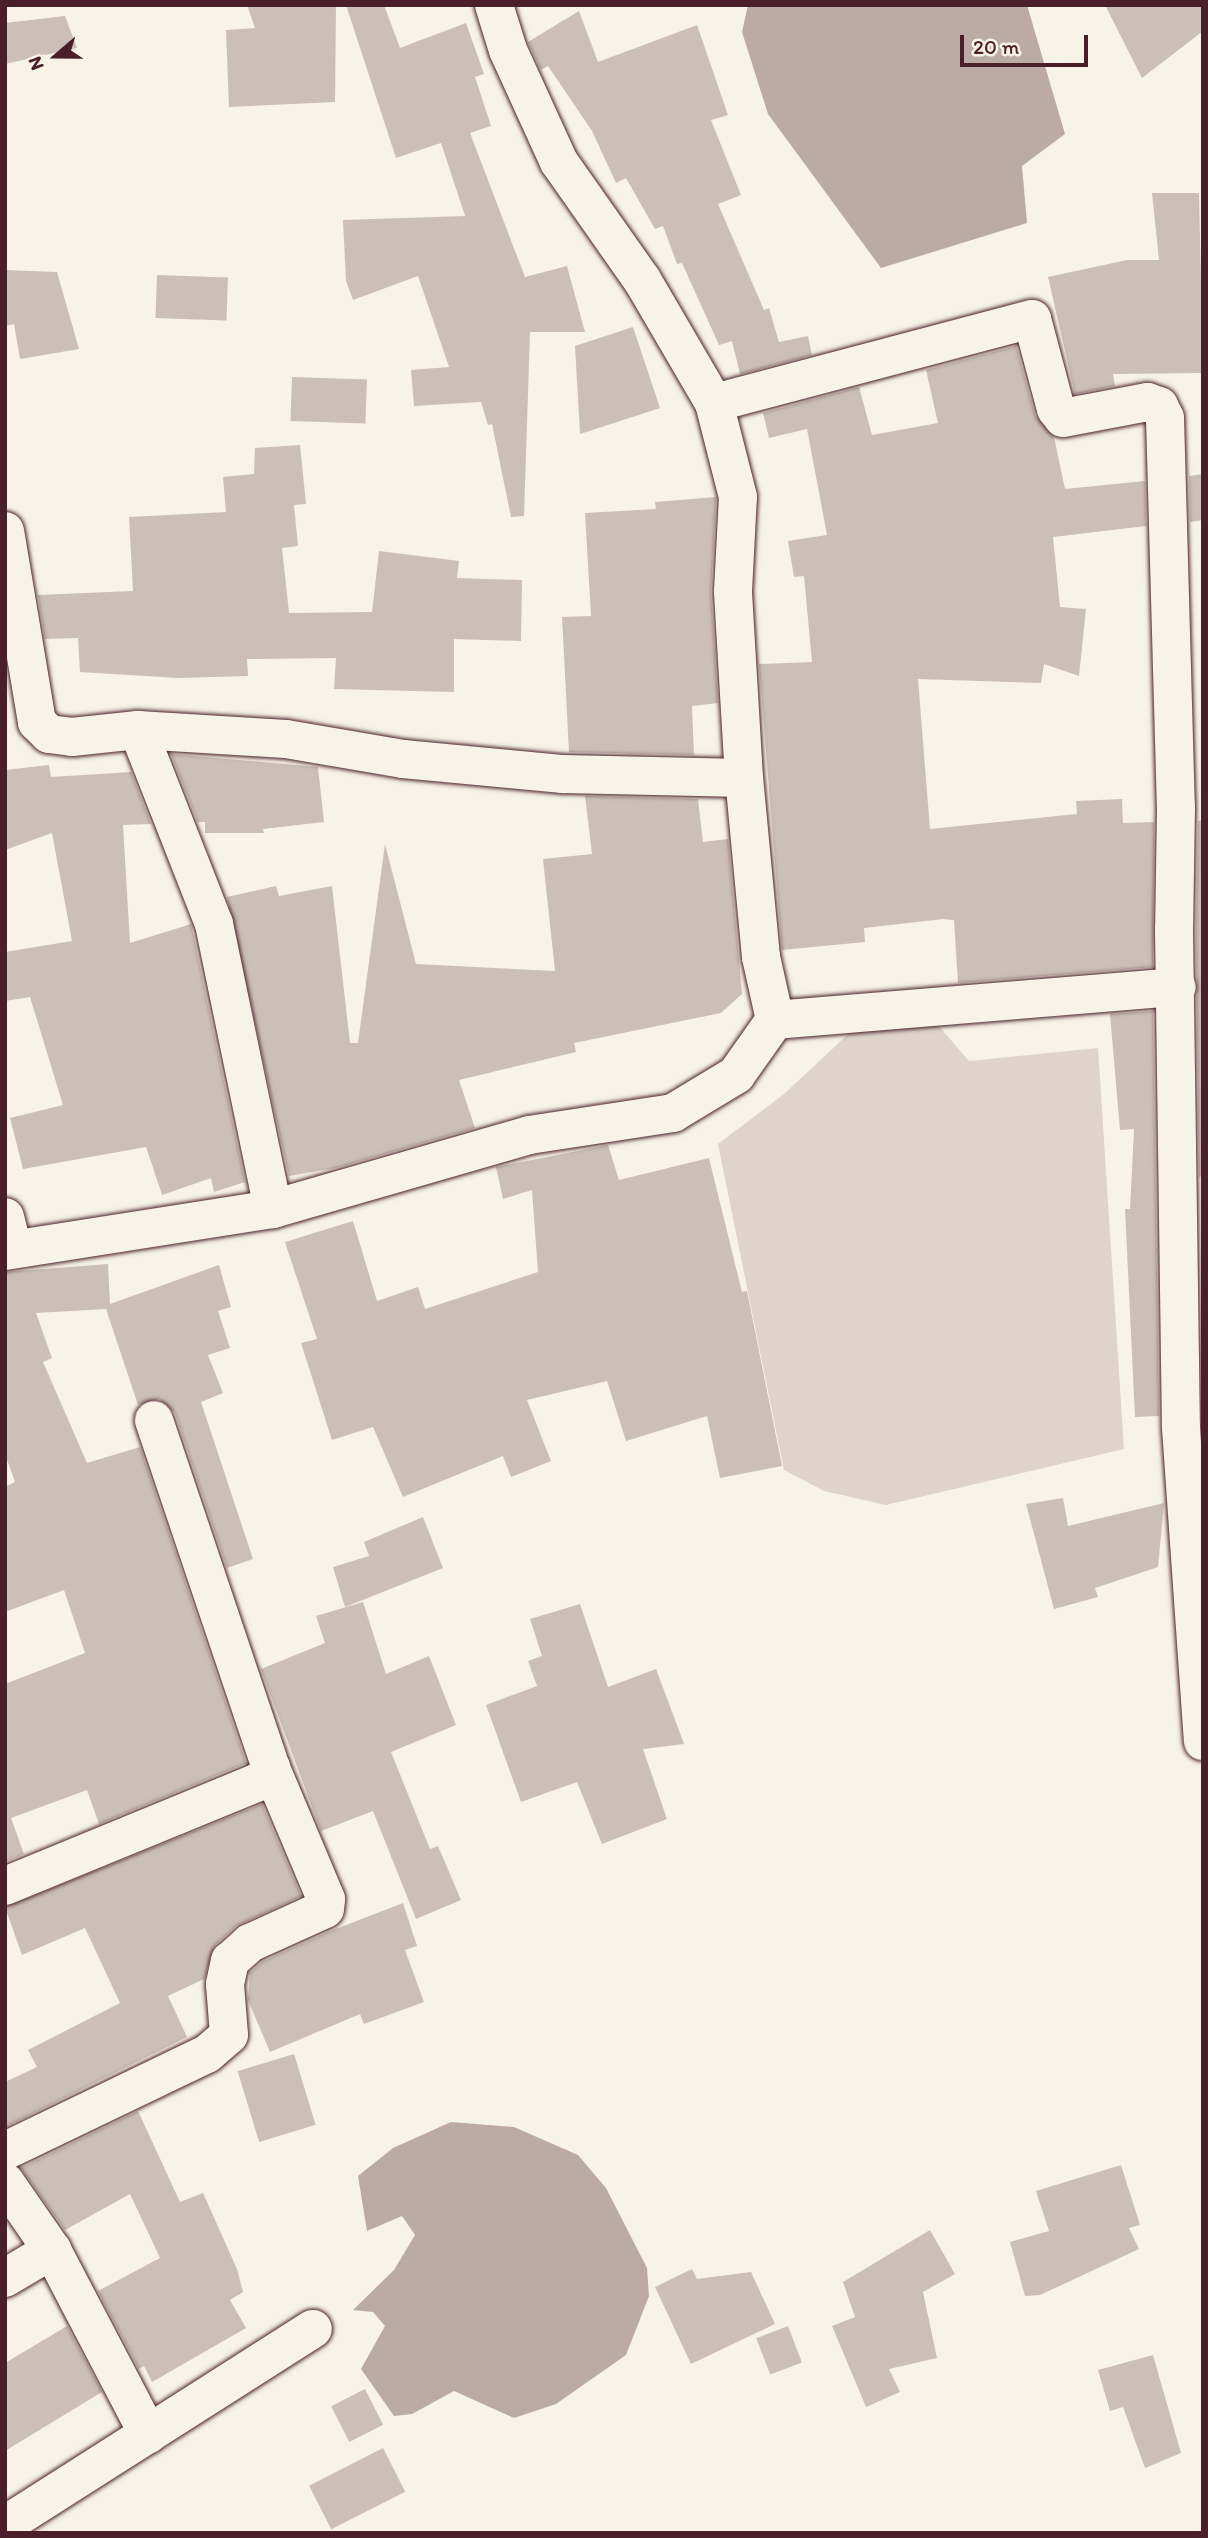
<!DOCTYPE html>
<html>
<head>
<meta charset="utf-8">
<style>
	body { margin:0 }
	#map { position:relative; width:1208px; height:2538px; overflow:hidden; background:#f7f3e8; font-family:Itim,sans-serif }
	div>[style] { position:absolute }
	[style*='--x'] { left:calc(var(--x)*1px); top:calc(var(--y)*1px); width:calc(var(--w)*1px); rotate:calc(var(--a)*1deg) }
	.green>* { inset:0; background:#ded4cc }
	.water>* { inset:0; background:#bcaaa7 }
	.building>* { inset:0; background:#ccbfb9; transform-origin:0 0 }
	.roads { filter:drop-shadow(0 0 2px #4a1f2b) drop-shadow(0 0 2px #4a1f2b) }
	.minor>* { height:38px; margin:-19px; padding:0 19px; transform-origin:19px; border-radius:19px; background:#f7f3e8 }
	span { translate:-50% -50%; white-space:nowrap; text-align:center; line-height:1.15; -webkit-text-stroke:6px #f7f3e8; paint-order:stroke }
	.frame { position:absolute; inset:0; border:7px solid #4a1f2b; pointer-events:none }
	.north { position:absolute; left:21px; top:21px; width:70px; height:70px; -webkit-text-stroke:5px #f7f3e8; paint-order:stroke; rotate:250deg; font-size:19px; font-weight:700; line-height:28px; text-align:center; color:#4a1f2b }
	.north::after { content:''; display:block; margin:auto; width:24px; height:32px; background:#4a1f2b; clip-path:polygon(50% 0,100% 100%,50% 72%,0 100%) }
	.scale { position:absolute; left:960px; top:35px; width:128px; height:32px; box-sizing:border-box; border:4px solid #4a1f2b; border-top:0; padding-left:9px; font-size:21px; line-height:24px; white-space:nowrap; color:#4a1f2b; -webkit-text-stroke:5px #f7f3e8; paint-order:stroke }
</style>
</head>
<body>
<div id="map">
	<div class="green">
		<i style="clip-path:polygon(859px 1024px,938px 1025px,969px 1061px,1098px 1048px,1124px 1449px,886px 1505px,824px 1491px,784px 1470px,718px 1144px,784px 1094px)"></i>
	</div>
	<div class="water">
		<i style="clip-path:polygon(748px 5px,1027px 5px,1065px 134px,1022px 166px,1027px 223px,881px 268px,768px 114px,742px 32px)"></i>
		<i style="clip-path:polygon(451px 2122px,514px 2127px,578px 2155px,606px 2188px,647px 2268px,649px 2296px,626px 2355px,556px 2404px,514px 2418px,454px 2391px,412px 2414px,394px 2416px,361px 2369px,385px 2326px,373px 2312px,353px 2310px,394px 2270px,415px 2235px,402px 2216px,367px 2231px,358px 2176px,393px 2148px)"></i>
	</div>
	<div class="building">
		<i style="clip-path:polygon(247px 5px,336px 5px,335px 102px,229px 107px,226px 30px,255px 28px)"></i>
		<i style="clip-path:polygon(346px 5px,384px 5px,400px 48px,466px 23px,484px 74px,475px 77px,491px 126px,470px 133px,525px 277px,567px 266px,585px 332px,530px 332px,524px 516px,511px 517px,492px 424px,488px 425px,481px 402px,414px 406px,411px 370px,449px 367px,418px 276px,353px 300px,346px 281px,343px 220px,465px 216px,441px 143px,396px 158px)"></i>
		<i style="clip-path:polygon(1105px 5px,1203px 5px,1203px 31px,1142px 78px)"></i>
		<i style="clip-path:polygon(579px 11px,598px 62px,697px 25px,728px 115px,711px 120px,741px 195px,718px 204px,764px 310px,769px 308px,779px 342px,808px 336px,812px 355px,740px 374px,732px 341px,719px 345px,682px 263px,677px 264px,663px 226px,655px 229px,626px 178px,616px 183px,592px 131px,548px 66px,541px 70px,528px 42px)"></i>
		<i style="clip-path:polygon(65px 16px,77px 48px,5px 64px,5px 23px)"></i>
		<i style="clip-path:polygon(1152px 193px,1199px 193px,1203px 373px,1113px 374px,1115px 386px,1075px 394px,1048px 277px,1127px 260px,1159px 260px)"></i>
		<i style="clip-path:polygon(5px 270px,57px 272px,79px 349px,20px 359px,14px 324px,5px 326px)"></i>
		<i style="left:157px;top:275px;width:71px;height:43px;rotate:2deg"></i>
		<i style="clip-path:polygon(633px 327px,660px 408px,580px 434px,575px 346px)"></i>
		<i style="clip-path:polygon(1016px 346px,1035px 415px,1054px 437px,1065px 489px,1145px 481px,1146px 526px,1053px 537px,1060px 607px,1086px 609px,1079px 676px,1044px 664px,1041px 683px,918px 679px,930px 829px,1077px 814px,1076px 801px,1122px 799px,1123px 823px,1154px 822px,1153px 967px,958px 983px,954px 920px,943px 919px,864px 928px,865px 942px,782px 950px,759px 664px,812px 662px,804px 576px,794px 577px,788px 541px,827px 535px,807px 429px,769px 438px,763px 413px,859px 387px,872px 435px,938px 423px,926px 370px)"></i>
		<i style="left:292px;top:377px;width:75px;height:44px;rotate:2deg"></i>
		<i style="clip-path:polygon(300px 445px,306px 504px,294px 505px,298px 546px,282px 548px,289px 613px,372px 612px,379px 551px,459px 561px,457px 578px,522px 580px,521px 641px,454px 639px,454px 692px,334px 689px,336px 658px,247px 659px,248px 676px,178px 678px,80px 672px,78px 638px,45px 639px,38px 595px,133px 591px,129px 517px,226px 512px,223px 477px,254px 474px,255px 448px)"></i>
		<i style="clip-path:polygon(1203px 474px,1203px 520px,1190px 522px,1189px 476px)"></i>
		<i style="clip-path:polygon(716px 497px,711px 592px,718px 703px,692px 706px,694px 755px,569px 752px,562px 617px,591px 616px,585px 513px,656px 509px,655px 502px)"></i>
		<i style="clip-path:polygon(171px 754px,318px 767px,324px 822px,263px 829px,264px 833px,205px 833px,205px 822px,198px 822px)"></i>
		<i style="clip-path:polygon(49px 765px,51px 777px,131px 772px,151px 824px,123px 825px,130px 943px,191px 924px,245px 1182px,214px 1192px,211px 1178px,162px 1195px,146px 1147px,23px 1169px,10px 1118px,63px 1105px,30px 997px,5px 1001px,5px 952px,72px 941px,52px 833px,5px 850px,5px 770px)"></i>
		<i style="clip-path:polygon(585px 796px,698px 799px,703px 842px,728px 839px,742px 994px,721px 1013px,574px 1043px,576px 1052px,459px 1080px,475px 1128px,336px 1168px,289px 1176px,227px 897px,276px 886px,279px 896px,332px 886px,350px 1043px,358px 1043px,385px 844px,416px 964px,555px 971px,543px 859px,592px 854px)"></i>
		<i style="clip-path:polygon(1203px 820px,1203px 1176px,1199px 1177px,1196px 930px,1198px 821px)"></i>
		<i style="clip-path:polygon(1153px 1011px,1159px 1416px,1135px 1417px,1125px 1209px,1130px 1209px,1134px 1129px,1120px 1130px,1110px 1014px)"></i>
		<i style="clip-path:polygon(608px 1145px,619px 1180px,709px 1158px,742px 1292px,747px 1291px,782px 1466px,720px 1478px,707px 1416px,626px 1441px,607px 1381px,527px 1400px,551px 1461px,511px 1477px,503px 1456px,403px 1497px,373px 1427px,332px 1440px,301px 1343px,317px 1339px,285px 1242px,353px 1221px,377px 1301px,418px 1287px,425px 1309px,538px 1272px,532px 1190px,503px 1199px,496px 1167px)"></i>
		<i style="clip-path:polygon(108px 1264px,110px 1304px,219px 1265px,231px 1307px,218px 1311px,230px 1348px,208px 1355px,223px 1393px,201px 1402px,253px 1559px,227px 1568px,175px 1413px,159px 1399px,138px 1405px,106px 1309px,36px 1313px,52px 1358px,43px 1362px,87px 1463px,140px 1447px,246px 1763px,99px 1824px,87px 1790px,11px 1818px,24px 1854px,5px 1862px,5px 1684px,85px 1653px,64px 1590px,5px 1612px,5px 1487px,15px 1482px,5px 1454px,5px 1272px)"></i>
		<i style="clip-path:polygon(1063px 1498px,1068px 1526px,1164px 1503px,1158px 1567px,1095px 1588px,1098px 1597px,1054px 1609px,1026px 1504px)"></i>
		<i style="clip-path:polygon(423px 1517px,443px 1568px,345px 1607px,333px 1567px,369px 1556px,364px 1542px)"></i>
		<i style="clip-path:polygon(363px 1602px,386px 1674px,429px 1656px,456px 1725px,391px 1752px,430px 1849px,438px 1846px,461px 1900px,416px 1919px,373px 1811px,321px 1831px,261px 1669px,325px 1643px,316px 1616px)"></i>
		<i style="clip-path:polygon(580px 1604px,608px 1687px,656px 1669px,684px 1744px,643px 1749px,667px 1819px,602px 1844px,577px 1782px,521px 1802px,486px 1705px,537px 1686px,528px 1661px,542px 1656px,530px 1619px)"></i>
		<i style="clip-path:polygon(262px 1804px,301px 1896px,236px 1926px,215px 1945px,204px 1979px,168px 1996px,187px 2037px,5px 2127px,5px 2082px,37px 2067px,28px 2050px,120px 2003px,85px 1928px,22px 1955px,5px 1907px)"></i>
		<i style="clip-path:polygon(403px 1903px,417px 1946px,405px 1950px,424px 2002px,364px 2024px,360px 2014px,270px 2052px,248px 2000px,250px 1973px,262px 1962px,328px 1932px)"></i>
		<i style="left:294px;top:2054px;width:74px;height:59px;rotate:73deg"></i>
		<i style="clip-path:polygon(138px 2111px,180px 2202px,203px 2193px,237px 2269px,243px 2292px,230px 2300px,246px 2328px,152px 2382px,144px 2366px,139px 2369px,98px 2291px,160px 2258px,130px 2194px,65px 2230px,21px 2168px)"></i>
		<i style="clip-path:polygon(1121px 2165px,1140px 2225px,1129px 2228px,1139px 2249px,1040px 2295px,1025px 2296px,1010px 2242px,1049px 2231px,1036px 2191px)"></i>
		<i style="clip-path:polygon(930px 2230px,955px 2274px,923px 2292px,937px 2358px,889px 2369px,900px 2392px,866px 2407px,832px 2326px,855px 2317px,843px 2282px)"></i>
		<i style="clip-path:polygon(692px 2269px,697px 2279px,751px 2272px,775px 2324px,691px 2364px,655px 2287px)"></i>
		<i style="clip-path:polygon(67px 2326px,102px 2392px,5px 2451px,5px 2363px)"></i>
		<i style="left:788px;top:2326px;width:39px;height:34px;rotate:69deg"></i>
		<i style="clip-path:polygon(1153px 2355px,1181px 2453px,1145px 2468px,1123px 2407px,1110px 2411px,1098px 2370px)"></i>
		<i style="left:365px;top:2389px;width:40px;height:38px;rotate:63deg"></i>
		<i style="left:383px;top:2448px;width:49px;height:83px;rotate:63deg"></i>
	</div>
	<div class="roads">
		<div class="minor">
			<i style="--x:714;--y:403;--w:329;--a:-14.8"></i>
			<i style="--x:1032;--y:319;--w:93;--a:75.1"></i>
			<i style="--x:1056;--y:409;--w:11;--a:52"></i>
			<i style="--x:1063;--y:418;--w:86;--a:-10.7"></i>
			<i style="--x:1148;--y:402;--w:12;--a:20"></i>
			<i style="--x:1159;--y:406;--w:13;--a:63"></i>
			<i style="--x:1165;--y:418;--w:389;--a:88.4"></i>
			<i style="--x:1176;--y:807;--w:123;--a:90.9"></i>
			<i style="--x:1174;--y:930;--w:498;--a:89.2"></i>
			<i style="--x:1181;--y:1428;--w:314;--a:86"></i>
			<i style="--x:5;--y:531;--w:194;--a:80.5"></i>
			<i style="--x:37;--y:722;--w:17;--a:45"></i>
			<i style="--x:49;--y:734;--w:23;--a:7"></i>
			<i style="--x:72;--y:737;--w:66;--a:-6.1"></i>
			<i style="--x:138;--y:730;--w:148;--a:3.5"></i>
			<i style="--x:286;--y:739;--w:119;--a:9.7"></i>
			<i style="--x:403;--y:759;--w:161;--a:5.4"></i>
			<i style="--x:563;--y:774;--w:181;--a:1.3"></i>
			<i style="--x:138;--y:730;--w:208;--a:68.6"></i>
			<i style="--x:214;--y:924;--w:291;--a:78.3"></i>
			<i style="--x:775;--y:1020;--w:403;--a:-4.7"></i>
			<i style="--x:5;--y:1217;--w:33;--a:76"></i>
			<i style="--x:5;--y:1251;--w:271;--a:-8.9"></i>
			<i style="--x:273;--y:1209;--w:266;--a:-16.1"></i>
			<i style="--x:529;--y:1135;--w:146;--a:-8.7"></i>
			<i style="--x:673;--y:1113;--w:74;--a:-31.1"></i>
			<i style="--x:736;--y:1075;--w:67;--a:-54.7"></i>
			<i style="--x:775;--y:1020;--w:65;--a:-102.5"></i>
			<i style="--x:761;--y:957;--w:180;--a:-95.4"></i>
			<i style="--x:744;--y:778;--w:187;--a:-93.4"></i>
			<i style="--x:733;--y:591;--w:94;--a:-87"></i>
			<i style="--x:738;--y:497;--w:97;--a:-104.3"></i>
			<i style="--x:714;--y:403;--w:143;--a:-120.3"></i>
			<i style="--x:642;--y:280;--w:144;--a:-125.1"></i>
			<i style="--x:559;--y:162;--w:123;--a:-114.5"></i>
			<i style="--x:508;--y:50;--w:47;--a:-107.3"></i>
			<i style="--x:5;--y:1886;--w:271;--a:-22.3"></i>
			<i style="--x:256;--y:1783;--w:14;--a:-30"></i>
			<i style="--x:268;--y:1776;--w:9;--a:-69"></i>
			<i style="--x:271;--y:1768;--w:367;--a:-108.6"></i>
			<i style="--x:5;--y:2151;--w:224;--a:-25.7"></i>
			<i style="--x:207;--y:2054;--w:29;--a:-41"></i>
			<i style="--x:229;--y:2035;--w:51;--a:-94.5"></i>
			<i style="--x:225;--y:1984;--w:24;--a:-78"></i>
			<i style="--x:230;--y:1961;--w:27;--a:-42"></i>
			<i style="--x:250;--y:1943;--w:82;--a:-24.4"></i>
			<i style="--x:325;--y:1909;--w:10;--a:-84"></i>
			<i style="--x:326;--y:1899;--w:142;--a:-112.8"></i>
			<i style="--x:5;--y:2182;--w:83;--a:55.3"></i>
			<i style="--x:52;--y:2250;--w:208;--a:62.4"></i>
			<i style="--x:5;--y:2278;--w:55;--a:-30.8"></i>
			<i style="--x:5;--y:2525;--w:365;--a:-32.5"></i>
		</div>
	</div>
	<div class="frame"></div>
	<div class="north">N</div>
	<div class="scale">20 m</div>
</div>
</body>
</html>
